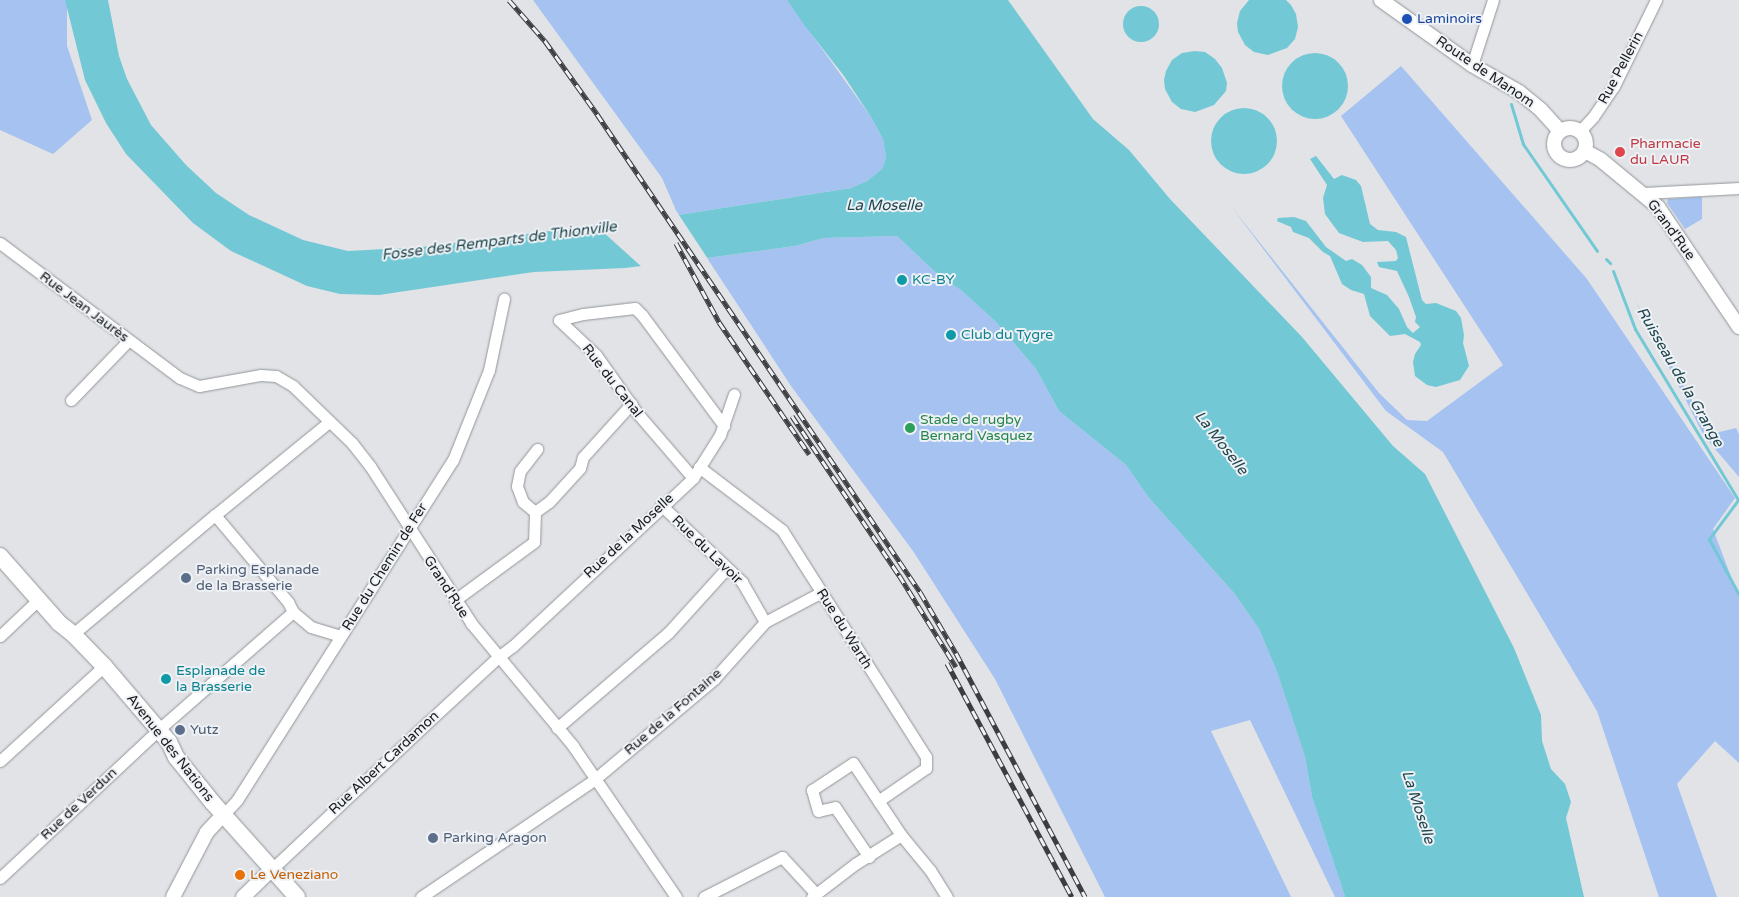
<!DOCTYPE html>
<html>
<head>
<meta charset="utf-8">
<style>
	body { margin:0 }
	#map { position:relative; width:1739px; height:897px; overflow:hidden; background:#e1e3e7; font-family:"Varela Round",sans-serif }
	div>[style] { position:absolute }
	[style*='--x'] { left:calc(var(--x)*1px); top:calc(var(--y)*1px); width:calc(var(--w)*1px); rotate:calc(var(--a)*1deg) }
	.green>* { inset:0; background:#a5c2f0 }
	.water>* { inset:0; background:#73c8d5 }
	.round { border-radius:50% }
	.pier>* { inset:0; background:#e1e3e7 }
	.stream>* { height:3px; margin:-1.5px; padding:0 1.5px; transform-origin:1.5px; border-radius:1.5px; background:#73c8d5 }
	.roads { filter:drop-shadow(0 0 1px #929598) drop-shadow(0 0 1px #929598) }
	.minor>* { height:11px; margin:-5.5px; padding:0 5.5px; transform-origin:5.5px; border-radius:5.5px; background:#fff }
	.tertiary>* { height:14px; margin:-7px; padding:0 7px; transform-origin:7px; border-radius:7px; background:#fff }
	.tertiary>.ring { margin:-7px; padding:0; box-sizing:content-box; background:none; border:14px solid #fff; border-radius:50% }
	.secondary>* { height:16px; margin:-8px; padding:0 8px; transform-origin:8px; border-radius:8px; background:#fff }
	.rail>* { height:5px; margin-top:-2.5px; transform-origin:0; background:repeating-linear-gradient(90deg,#eef1f5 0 9px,#3c3d3e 0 18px); box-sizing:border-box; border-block:1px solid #3c3d3e }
	.dots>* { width:14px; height:14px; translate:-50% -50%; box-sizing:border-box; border:2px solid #eef1f5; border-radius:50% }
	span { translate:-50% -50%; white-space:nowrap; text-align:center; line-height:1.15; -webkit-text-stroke:4px #eef1f5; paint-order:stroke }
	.transit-label { font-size:14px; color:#164399 }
	.left { translate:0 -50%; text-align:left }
	.street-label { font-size:14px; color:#1a1b1c }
	.health-label { font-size:14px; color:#be3a42 }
	.culture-label { font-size:14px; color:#0d838f }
	.leisure-label { font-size:14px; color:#27864d }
	.service-label { font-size:14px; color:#4e5e75 }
	.food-label { font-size:14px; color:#c56008 }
	.water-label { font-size:15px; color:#1f474d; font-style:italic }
</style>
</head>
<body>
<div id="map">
	<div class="green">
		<i style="clip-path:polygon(0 0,67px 0,67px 46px,92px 120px,53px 154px,0 130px)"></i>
		<i style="clip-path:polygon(533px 0,787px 0,871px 117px,883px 139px,886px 158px,882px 169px,867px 181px,851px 188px,678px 215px,662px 178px)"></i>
		<i style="clip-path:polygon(1401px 66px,1587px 279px,1735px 498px,1713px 529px,1739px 598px,1739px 763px,1715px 741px,1677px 784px,1717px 897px,1659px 897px,1597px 711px,1443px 452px,1386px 411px,1230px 205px,1379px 393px,1407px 420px,1427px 421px,1503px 365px,1341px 116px)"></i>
		<i style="clip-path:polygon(1702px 197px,1702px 219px,1685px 229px,1667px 203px,1668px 199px)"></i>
		<i style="clip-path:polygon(897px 236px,934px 271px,962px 291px,996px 322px,1036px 369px,1059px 411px,1126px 465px,1149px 498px,1234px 593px,1259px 629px,1277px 672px,1305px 757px,1312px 797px,1345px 897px,1335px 897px,1250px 720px,1211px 731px,1291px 897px,1105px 897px,995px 679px,913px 551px,791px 386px,707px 258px,795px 246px,824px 238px)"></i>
		<i style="clip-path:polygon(1635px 300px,1711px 434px,1736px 428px,1739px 434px,1739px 477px,1704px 436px)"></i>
	</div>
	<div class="water">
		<i style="clip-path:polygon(65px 0,108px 0,119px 56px,127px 79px,151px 125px,186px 165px,216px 193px,249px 215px,303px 240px,348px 251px,421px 247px,678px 215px,851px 188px,867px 181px,882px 169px,886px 158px,883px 139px,871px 117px,844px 76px,805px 26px,787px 0,1008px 0,1093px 119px,1129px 150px,1170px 199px,1302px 337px,1393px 446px,1425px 474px,1514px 648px,1541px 715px,1542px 741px,1551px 769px,1565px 784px,1571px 802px,1566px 818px,1584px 897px,1345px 897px,1312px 797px,1305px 757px,1277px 672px,1259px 629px,1234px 593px,1149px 498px,1126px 465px,1059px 411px,1036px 369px,996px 322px,962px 291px,934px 271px,897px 236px,824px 238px,795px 246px,707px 258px,625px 268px,534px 272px,379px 295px,340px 294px,307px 286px,231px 251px,193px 223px,126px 154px,106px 123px,85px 80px)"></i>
		<i style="clip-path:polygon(1249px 0,1286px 0,1291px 5px,1296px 14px,1298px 27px,1295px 39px,1287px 48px,1268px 55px,1254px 52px,1245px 45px,1238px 32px,1237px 23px,1240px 11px)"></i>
		<i class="round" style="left:1123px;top:6px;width:36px;height:36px"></i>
		<i style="clip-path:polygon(1195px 51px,1205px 52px,1215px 59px,1222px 68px,1227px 83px,1226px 91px,1214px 105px,1195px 112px,1181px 109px,1172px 102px,1165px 89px,1164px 80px,1166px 71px,1172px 60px,1182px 53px)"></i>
		<i class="round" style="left:1282px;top:53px;width:66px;height:66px"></i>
		<i class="round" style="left:1211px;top:108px;width:66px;height:66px"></i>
		<i style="clip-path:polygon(1316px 156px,1334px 179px,1342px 175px,1356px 180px,1361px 186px,1370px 224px,1378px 230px,1396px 232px,1406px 237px,1422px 300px,1426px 304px,1436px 303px,1456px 311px,1461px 318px,1464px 335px,1463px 343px,1469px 366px,1460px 380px,1436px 387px,1427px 385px,1415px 376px,1413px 362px,1415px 354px,1421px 345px,1420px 342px,1405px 334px,1390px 336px,1370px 316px,1364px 294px,1351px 290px,1342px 284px,1330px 256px,1323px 252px,1309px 238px,1293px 232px,1291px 227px,1277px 221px,1278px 218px,1294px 217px,1306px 221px,1326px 247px,1346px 261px,1352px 259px,1362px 265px,1371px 277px,1371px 288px,1387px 295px,1399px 309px,1407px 327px,1413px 333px,1420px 327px,1415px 322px,1416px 317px,1409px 297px,1397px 271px,1379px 267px,1377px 262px,1396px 261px,1398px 258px,1396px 250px,1388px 241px,1363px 242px,1339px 233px,1325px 214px,1323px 198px,1327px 185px,1310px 159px)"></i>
	</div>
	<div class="pier">
		<i style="clip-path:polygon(677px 212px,708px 259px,643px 268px,593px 223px)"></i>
	</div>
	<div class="stream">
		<i style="--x:1511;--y:104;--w:42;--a:73.3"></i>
		<i style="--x:1523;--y:144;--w:130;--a:55.3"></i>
		<i style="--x:1606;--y:259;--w:6;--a:45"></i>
		<i style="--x:1613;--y:271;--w:62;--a:69.2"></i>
		<i style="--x:1635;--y:329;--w:200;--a:58.9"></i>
		<i style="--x:1738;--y:500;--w:49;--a:126.6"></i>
		<i style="--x:1709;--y:539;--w:64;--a:61.8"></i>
	</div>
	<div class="roads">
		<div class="minor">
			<i style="--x:1472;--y:65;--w:68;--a:-72.1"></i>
			<i style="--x:1580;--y:131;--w:19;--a:-47"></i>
			<i style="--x:1593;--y:117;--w:37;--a:-56"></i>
			<i style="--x:1614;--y:86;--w:96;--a:-64"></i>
			<i style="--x:1644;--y:193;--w:95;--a:-3"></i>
			<i style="--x:0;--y:243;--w:225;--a:36.9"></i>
			<i style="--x:180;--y:378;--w:21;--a:23"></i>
			<i style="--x:199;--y:386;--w:63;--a:-10.1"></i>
			<i style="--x:261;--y:375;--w:15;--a:4"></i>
			<i style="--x:276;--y:376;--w:20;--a:30"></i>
			<i style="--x:293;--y:386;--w:82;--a:44"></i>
			<i style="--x:352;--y:443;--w:29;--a:52"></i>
			<i style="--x:370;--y:466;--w:187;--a:57.2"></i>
			<i style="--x:471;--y:623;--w:160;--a:50.3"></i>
			<i style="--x:573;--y:746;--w:183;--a:55.7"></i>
			<i style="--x:559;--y:320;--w:25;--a:-14"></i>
			<i style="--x:583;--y:314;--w:52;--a:-6.6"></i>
			<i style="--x:635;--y:308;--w:10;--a:45"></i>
			<i style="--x:642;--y:315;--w:138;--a:53.5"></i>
			<i style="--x:559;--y:320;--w:51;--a:43.4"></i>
			<i style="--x:596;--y:355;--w:72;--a:54.6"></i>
			<i style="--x:638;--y:414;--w:84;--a:49.3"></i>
			<i style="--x:71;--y:400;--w:83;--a:-46"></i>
			<i style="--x:699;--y:467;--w:104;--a:37.2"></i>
			<i style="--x:782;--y:530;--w:269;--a:57.6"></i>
			<i style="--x:926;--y:757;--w:11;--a:90"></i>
			<i style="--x:926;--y:768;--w:58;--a:145.5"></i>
			<i style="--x:661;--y:505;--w:112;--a:43.5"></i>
			<i style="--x:742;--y:582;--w:46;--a:60.1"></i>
			<i style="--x:535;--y:512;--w:16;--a:-140"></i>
			<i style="--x:523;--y:502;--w:17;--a:-111"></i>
			<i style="--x:517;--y:486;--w:15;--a:-79"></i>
			<i style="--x:520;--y:471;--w:28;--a:-52"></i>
			<i style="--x:215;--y:515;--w:147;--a:-39.2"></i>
			<i style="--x:455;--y:600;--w:98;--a:-36.3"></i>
			<i style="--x:534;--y:542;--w:30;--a:-88"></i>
			<i style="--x:535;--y:512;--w:17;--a:-36"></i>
			<i style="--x:549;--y:502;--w:46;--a:-47.6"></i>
			<i style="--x:580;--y:468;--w:11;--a:-75"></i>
			<i style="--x:583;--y:457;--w:72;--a:-47.8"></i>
			<i style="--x:73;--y:634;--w:185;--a:-40"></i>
			<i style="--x:215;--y:515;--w:114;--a:50"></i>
			<i style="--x:288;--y:602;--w:11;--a:63"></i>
			<i style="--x:293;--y:612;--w:23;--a:40"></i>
			<i style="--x:311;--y:627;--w:31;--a:17"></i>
			<i style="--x:0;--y:636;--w:52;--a:-43.5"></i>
			<i style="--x:557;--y:728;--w:146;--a:-40.6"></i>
			<i style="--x:668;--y:633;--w:86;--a:-47.8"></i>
			<i style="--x:0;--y:761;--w:141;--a:-42.4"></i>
			<i style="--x:223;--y:815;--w:21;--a:-47"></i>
			<i style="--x:237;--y:800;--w:403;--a:-57.6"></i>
			<i style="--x:453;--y:460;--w:97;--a:-68.2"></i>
			<i style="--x:489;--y:370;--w:73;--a:-78.1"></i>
			<i style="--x:869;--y:857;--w:60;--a:-124.2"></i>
			<i style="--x:835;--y:807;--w:17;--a:167"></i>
			<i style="--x:818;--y:811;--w:22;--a:-106"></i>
			<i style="--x:812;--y:790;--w:49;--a:-33.4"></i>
			<i style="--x:853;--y:763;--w:87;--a:56.3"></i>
			<i style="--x:901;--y:835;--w:45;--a:50.4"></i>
			<i style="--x:930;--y:870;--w:32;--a:58"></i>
			<i style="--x:272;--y:869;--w:214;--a:-43.3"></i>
			<i style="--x:428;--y:722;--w:94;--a:-42.8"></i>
			<i style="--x:497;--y:658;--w:20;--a:-37"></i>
			<i style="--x:513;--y:646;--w:246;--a:-43"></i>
			<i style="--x:693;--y:478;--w:51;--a:-57.9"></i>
			<i style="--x:720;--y:435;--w:43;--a:-71.1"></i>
			<i style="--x:0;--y:878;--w:216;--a:-43.1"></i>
			<i style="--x:158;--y:730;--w:179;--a:-41.2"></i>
			<i style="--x:421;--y:897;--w:210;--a:-34.1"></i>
			<i style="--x:595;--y:779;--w:155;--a:-40"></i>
			<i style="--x:714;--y:679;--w:76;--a:-48.2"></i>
			<i style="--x:765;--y:622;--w:64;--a:-27.8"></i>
			<i style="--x:704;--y:897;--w:88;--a:-27.1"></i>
			<i style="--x:782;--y:857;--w:50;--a:47.4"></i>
			<i style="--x:812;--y:897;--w:54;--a:-37.5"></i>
			<i style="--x:855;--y:864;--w:54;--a:-32.2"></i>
		</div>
		<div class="tertiary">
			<i style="--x:1381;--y:0;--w:112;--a:35.5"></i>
			<i style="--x:1472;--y:65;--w:54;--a:29.9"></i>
			<i style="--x:1519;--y:92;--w:28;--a:39"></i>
			<i style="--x:1541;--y:110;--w:28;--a:48"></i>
			<i class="ring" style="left:1554px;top:128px;width:18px;height:18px"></i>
			<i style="--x:1585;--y:151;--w:18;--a:29"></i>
			<i style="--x:1601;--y:160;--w:74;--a:39.5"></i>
			<i style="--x:1658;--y:207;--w:145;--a:56"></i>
			<i style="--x:173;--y:897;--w:73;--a:-62.4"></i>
			<i style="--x:207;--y:832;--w:23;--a:-47"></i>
			<i style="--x:243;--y:897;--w:40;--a:-44"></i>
		</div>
		<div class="secondary">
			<i style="--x:0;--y:556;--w:89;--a:48.6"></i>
			<i style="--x:59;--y:623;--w:18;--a:38"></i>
			<i style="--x:73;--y:634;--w:45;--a:45.9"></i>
			<i style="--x:104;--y:666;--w:100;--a:49.5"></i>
			<i style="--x:169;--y:742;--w:17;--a:65"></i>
			<i style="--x:176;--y:757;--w:59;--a:51.2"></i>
			<i style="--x:213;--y:803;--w:126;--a:48.2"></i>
		</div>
	</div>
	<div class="rail">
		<i style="--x:509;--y:0;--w:55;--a:48.7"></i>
		<i style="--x:545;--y:41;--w:90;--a:54.5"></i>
		<i style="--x:597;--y:114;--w:577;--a:55.95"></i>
		<i style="--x:920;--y:592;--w:71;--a:59.5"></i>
		<i style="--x:956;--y:653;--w:276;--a:62.1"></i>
		<i style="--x:676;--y:243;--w:90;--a:61.4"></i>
		<i style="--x:719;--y:322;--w:160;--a:55.7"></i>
		<i style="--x:792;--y:416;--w:192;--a:56.1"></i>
		<i style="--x:899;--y:575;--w:108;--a:58.2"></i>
		<i style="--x:947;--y:663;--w:265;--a:61.9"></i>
	</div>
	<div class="dots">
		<i style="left:1407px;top:19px;background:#1a4fb4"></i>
		<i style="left:1620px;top:152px;background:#e0444e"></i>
		<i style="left:902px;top:280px;background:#0f9aa8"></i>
		<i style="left:951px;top:335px;background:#0f9aa8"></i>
		<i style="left:910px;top:428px;background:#2e9e5b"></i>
		<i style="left:186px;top:578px;background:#5c6f8a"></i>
		<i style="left:166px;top:679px;background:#0f9aa8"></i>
		<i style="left:180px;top:730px;background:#5c6f8a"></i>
		<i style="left:433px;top:838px;background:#5c6f8a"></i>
		<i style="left:240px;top:875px;background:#e8710a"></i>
	</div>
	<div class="transit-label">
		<span class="left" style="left:1417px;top:19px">Laminoirs</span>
	</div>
	<div class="street-label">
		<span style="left:1621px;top:68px;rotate:-62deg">Rue Pellerin</span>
		<span style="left:1485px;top:72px;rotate:34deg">Route de Manom</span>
		<span style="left:1671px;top:230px;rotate:54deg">Grand'Rue</span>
		<span style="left:84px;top:307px;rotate:37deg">Rue Jean Jaurès</span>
		<span style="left:612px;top:381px;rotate:52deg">Rue du Canal</span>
		<span style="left:629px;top:536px;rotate:-43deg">Rue de la Moselle</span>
		<span style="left:707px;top:550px;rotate:44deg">Rue du Lavoir</span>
		<span style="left:385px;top:567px;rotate:-58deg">Rue du Chemin de Fer</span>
		<span style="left:446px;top:587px;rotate:57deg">Grand'Rue</span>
		<span style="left:844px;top:629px;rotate:58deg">Rue du Warth</span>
		<span style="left:673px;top:712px;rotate:-41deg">Rue de la Fontaine</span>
		<span style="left:170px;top:748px;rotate:52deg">Avenue des Nations</span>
		<span style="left:384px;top:763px;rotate:-43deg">Rue Albert Cardamon</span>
		<span style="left:79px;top:804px;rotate:-43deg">Rue de Verdun</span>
	</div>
	<div class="health-label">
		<span class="left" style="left:1630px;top:152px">Pharmacie<br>du LAUR</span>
	</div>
	<div class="culture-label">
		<span class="left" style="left:912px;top:280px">KC-BY</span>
		<span class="left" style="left:961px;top:335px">Club du Tygre</span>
		<span class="left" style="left:176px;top:679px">Esplanade de<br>la Brasserie</span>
	</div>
	<div class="leisure-label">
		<span class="left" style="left:920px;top:428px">Stade de rugby<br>Bernard Vasquez</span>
	</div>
	<div class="service-label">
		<span class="left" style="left:196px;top:578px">Parking Esplanade<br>de la Brasserie</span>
		<span class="left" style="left:190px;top:730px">Yutz</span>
		<span class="left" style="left:443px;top:838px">Parking Aragon</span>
	</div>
	<div class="food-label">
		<span class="left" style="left:250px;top:875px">Le Veneziano</span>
	</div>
	<div class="water-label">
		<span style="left:884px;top:206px">La Moselle</span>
		<span style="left:499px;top:241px;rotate:-7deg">Fosse des Remparts de Thionville</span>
		<span style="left:1680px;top:377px;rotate:60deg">Ruisseau de la Grange</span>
		<span style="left:1221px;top:443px;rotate:52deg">La Moselle</span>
		<span style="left:1418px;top:807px;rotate:72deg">La Moselle</span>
	</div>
</div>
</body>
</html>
